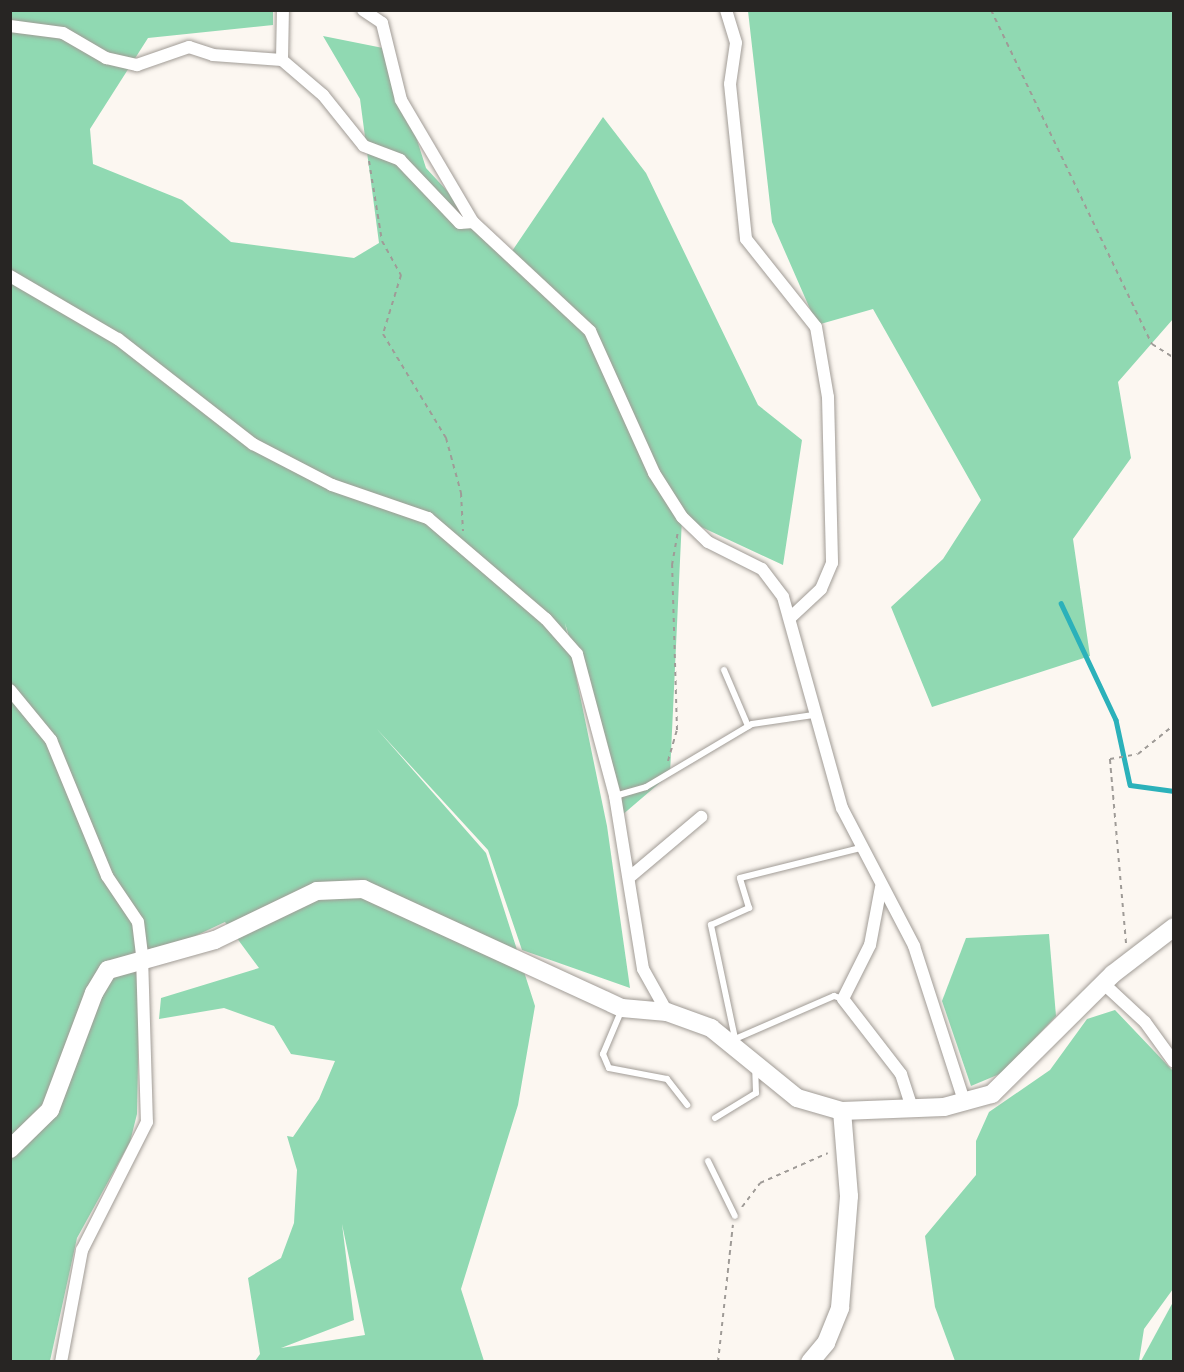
<!DOCTYPE html>
<html>
<head>
<meta charset="utf-8">
<style>
	body { margin:0 }
	#map { position:relative; width:1184px; height:1372px; overflow:hidden; background:#fcf7f1; font-family:"Varela Round",sans-serif }
	div>[style] { position:absolute }
	[style*='--x'] { left:calc(var(--x)*1px); top:calc(var(--y)*1px); width:calc(var(--w)*1px); rotate:calc(var(--a)*1deg) }
	.green>* { inset:0; background:#90d9b2 }
	.stream>* { height:4.5px; margin:-2.25px; padding:0 2.25px; transform-origin:2.25px; border-radius:2.25px; background:#2bb1ba }
	.path>* { height:2px; margin-top:-1px; transform-origin:0; background:repeating-linear-gradient(90deg,#9f9b97 0 4.5px,transparent 0 9px) }
	.roads { filter:drop-shadow(0 0 2px #a19c96) drop-shadow(0 0 2px #a19c96) }
	.lane>* { height:6px; margin:-3px; padding:0 3px; transform-origin:3px; border-radius:3px; background:#fff }
	.street>* { height:12px; margin:-6px; padding:0 6px; transform-origin:6px; border-radius:6px; background:#fff }
	.secondary>* { height:18px; margin:-9px; padding:0 9px; transform-origin:9px; border-radius:9px; background:#fff }
	span { translate:-50% -50%; white-space:nowrap; text-align:center; line-height:1.15; -webkit-text-stroke:4.5px #fcf7f1; paint-order:stroke }
	.frame { position:absolute; inset:0; border:12px solid #272523; pointer-events:none }
</style>
</head>
<body>
<div id="map">
	<div class="green">
		<i style="clip-path:polygon(evenodd,10px 11px,273px 11px,273px 25px,148px 38px,90px 129px,93px 164px,182px 200px,231px 242px,354px 258px,379px 243px,360px 99px,323px 36px,388px 49px,426px 168px,508px 257px,603px 117px,646px 173px,758px 405px,802px 440px,783px 565px,682px 518px,670px 774px,621px 816px,565px 623px,607px 826px,630px 988px,522px 950px,488px 850px,376px 728px,486px 853px,535px 1006px,518px 1105px,461px 1289px,484px 1361px,255px 1361px,260px 1354px,248px 1278px,281px 1258px,294px 1223px,297px 1170px,287px 1136px,293px 1137px,319px 1099px,335px 1061px,291px 1054px,274px 1026px,224px 1008px,159px 1019px,161px 998px,259px 968px,225px 922px,140px 962px,137px 1114px,130px 1142px,77px 1238px,50px 1361px,11px 1361px,10px 11px,342px 1224px,365px 1335px,281px 1348px,354px 1320px,342px 1224px)"></i>
		<i style="clip-path:polygon(748px 11px,1173px 11px,1173px 319px,1118px 382px,1131px 458px,1073px 539px,1090px 656px,932px 707px,891px 607px,943px 559px,981px 500px,873px 309px,817px 325px,772px 222px)"></i>
		<i style="clip-path:polygon(1049px 934px,1056px 1016px,1002px 1073px,971px 1086px,942px 1001px,966px 938px)"></i>
		<i style="clip-path:polygon(1115px 1010px,1173px 1071px,1173px 1289px,1144px 1329px,1139px 1361px,955px 1361px,935px 1307px,925px 1236px,976px 1175px,976px 1141px,989px 1112px,1050px 1070px,1087px 1019px)"></i>
		<i style="clip-path:polygon(1173px 1302px,1173px 1361px,1141px 1361px)"></i>
	</div>
	<div class="stream">
		<i style="--x:1061;--y:603;--w:129;--a:64.8"></i>
		<i style="--x:1116;--y:720;--w:66;--a:77.8"></i>
		<i style="--x:1130;--y:785;--w:44;--a:7.8"></i>
	</div>
	<div class="path">
		<i style="--x:991;--y:10;--w:371;--a:64.3"></i>
		<i style="--x:1152;--y:344;--w:26;--a:32"></i>
		<i style="--x:369;--y:161;--w:81;--a:80.8"></i>
		<i style="--x:382;--y:241;--w:39;--a:61"></i>
		<i style="--x:401;--y:275;--w:62;--a:107"></i>
		<i style="--x:383;--y:334;--w:122;--a:58.8"></i>
		<i style="--x:446;--y:438;--w:57;--a:74.7"></i>
		<i style="--x:461;--y:493;--w:38;--a:87"></i>
		<i style="--x:668;--y:761;--w:32;--a:-74"></i>
		<i style="--x:677;--y:730;--w:165;--a:-91.7"></i>
		<i style="--x:672;--y:565;--w:34;--a:-80"></i>
		<i style="--x:1126;--y:943;--w:185;--a:-95"></i>
		<i style="--x:1110;--y:759;--w:28;--a:-10"></i>
		<i style="--x:1138;--y:754;--w:46;--a:-38.9"></i>
		<i style="--x:742;--y:1207;--w:30;--a:-53"></i>
		<i style="--x:760;--y:1183;--w:74;--a:-23.8"></i>
		<i style="--x:718;--y:1362;--w:138;--a:-83.8"></i>
	</div>
	<div class="roads">
		<div class="lane">
			<i style="--x:724;--y:670;--w:61;--a:66.8"></i>
			<i style="--x:615;--y:796;--w:32;--a:-16"></i>
			<i style="--x:646;--y:787;--w:123;--a:-30.7"></i>
			<i style="--x:752;--y:724;--w:62;--a:-8.4"></i>
			<i style="--x:622;--y:1009;--w:49;--a:112.9"></i>
			<i style="--x:603;--y:1054;--w:15;--a:67"></i>
			<i style="--x:609;--y:1068;--w:59;--a:10.7"></i>
			<i style="--x:667;--y:1079;--w:33;--a:52"></i>
			<i style="--x:735;--y:1039;--w:108;--a:-23.5"></i>
			<i style="--x:834;--y:996;--w:9;--a:18"></i>
			<i style="--x:736;--y:1043;--w:121;--a:-102"></i>
			<i style="--x:711;--y:925;--w:42;--a:-24.1"></i>
			<i style="--x:749;--y:908;--w:31;--a:-107"></i>
			<i style="--x:740;--y:878;--w:124;--a:-14"></i>
			<i style="--x:715;--y:1118;--w:48;--a:-31.4"></i>
			<i style="--x:756;--y:1093;--w:24;--a:-92"></i>
			<i style="--x:708;--y:1161;--w:61;--a:63.9"></i>
		</div>
		<div class="street">
			<i style="--x:363;--y:10;--w:23;--a:34"></i>
			<i style="--x:382;--y:23;--w:79;--a:76.1"></i>
			<i style="--x:401;--y:100;--w:142;--a:59.5"></i>
			<i style="--x:726;--y:10;--w:34;--a:73"></i>
			<i style="--x:736;--y:43;--w:41;--a:98.3"></i>
			<i style="--x:730;--y:84;--w:156;--a:84.1"></i>
			<i style="--x:746;--y:239;--w:112;--a:51.5"></i>
			<i style="--x:816;--y:327;--w:71;--a:80.3"></i>
			<i style="--x:828;--y:397;--w:166;--a:88.6"></i>
			<i style="--x:832;--y:563;--w:28;--a:113"></i>
			<i style="--x:821;--y:589;--w:40;--a:137"></i>
			<i style="--x:10;--y:26;--w:53;--a:7.5"></i>
			<i style="--x:63;--y:33;--w:50;--a:30.2"></i>
			<i style="--x:106;--y:58;--w:32;--a:13"></i>
			<i style="--x:137;--y:65;--w:55;--a:-19.1"></i>
			<i style="--x:189;--y:47;--w:25;--a:18"></i>
			<i style="--x:213;--y:55;--w:69;--a:4.1"></i>
			<i style="--x:282;--y:60;--w:54;--a:40.5"></i>
			<i style="--x:323;--y:95;--w:65;--a:51.2"></i>
			<i style="--x:364;--y:146;--w:39;--a:21"></i>
			<i style="--x:400;--y:160;--w:87;--a:46.4"></i>
			<i style="--x:460;--y:223;--w:13;--a:-4"></i>
			<i style="--x:473;--y:222;--w:160;--a:43"></i>
			<i style="--x:590;--y:331;--w:156;--a:65.7"></i>
			<i style="--x:654;--y:473;--w:52;--a:57.5"></i>
			<i style="--x:682;--y:517;--w:36;--a:44"></i>
			<i style="--x:708;--y:542;--w:60;--a:26.6"></i>
			<i style="--x:762;--y:569;--w:35;--a:53"></i>
			<i style="--x:783;--y:597;--w:219;--a:74.4"></i>
			<i style="--x:842;--y:808;--w:156;--a:62.4"></i>
			<i style="--x:914;--y:946;--w:166;--a:72.1"></i>
			<i style="--x:282;--y:60;--w:50;--a:-88.9"></i>
			<i style="--x:10;--y:276;--w:125;--a:30.3"></i>
			<i style="--x:118;--y:339;--w:171;--a:37.9"></i>
			<i style="--x:253;--y:444;--w:89;--a:27.4"></i>
			<i style="--x:332;--y:485;--w:102;--a:19"></i>
			<i style="--x:428;--y:518;--w:155;--a:40.6"></i>
			<i style="--x:546;--y:619;--w:47;--a:48.5"></i>
			<i style="--x:577;--y:654;--w:147;--a:75"></i>
			<i style="--x:615;--y:796;--w:175;--a:80.8"></i>
			<i style="--x:643;--y:969;--w:49;--a:60.8"></i>
			<i style="--x:10;--y:690;--w:65;--a:50.6"></i>
			<i style="--x:51;--y:740;--w:147;--a:67.6"></i>
			<i style="--x:107;--y:876;--w:55;--a:56"></i>
			<i style="--x:138;--y:922;--w:34;--a:83"></i>
			<i style="--x:142;--y:956;--w:166;--a:88.3"></i>
			<i style="--x:147;--y:1122;--w:144;--a:116.9"></i>
			<i style="--x:82;--y:1250;--w:114;--a:100.6"></i>
			<i style="--x:631;--y:876;--w:92;--a:-40.1"></i>
			<i style="--x:881;--y:887;--w:59;--a:100.7"></i>
			<i style="--x:870;--y:945;--w:60;--a:116.6"></i>
			<i style="--x:843;--y:999;--w:95;--a:52.3"></i>
			<i style="--x:901;--y:1074;--w:35;--a:72"></i>
			<i style="--x:1104;--y:984;--w:56;--a:42.8"></i>
			<i style="--x:1145;--y:1022;--w:49;--a:54.1"></i>
		</div>
		<div class="secondary">
			<i style="--x:10;--y:1149;--w:56;--a:-44.3"></i>
			<i style="--x:50;--y:1110;--w:125;--a:-69.4"></i>
			<i style="--x:94;--y:993;--w:27;--a:-59"></i>
			<i style="--x:108;--y:970;--w:111;--a:-15.7"></i>
			<i style="--x:215;--y:940;--w:113;--a:-25.7"></i>
			<i style="--x:317;--y:891;--w:46;--a:-2.5"></i>
			<i style="--x:363;--y:889;--w:285;--a:24.7"></i>
			<i style="--x:622;--y:1008;--w:45;--a:5.1"></i>
			<i style="--x:667;--y:1012;--w:47;--a:20"></i>
			<i style="--x:711;--y:1028;--w:111;--a:39.1"></i>
			<i style="--x:797;--y:1098;--w:47;--a:16.1"></i>
			<i style="--x:842;--y:1111;--w:102;--a:-2.2"></i>
			<i style="--x:944;--y:1107;--w:50;--a:-15.2"></i>
			<i style="--x:992;--y:1094;--w:170;--a:-44.8"></i>
			<i style="--x:1113;--y:974;--w:77;--a:-37.6"></i>
			<i style="--x:810;--y:1362;--w:25;--a:-50"></i>
			<i style="--x:826;--y:1343;--w:38;--a:-68"></i>
			<i style="--x:840;--y:1308;--w:112;--a:-85.4"></i>
			<i style="--x:849;--y:1196;--w:85;--a:-94.7"></i>
		</div>
	</div>
	<div class="frame"></div>
</div>
</body>
</html>
